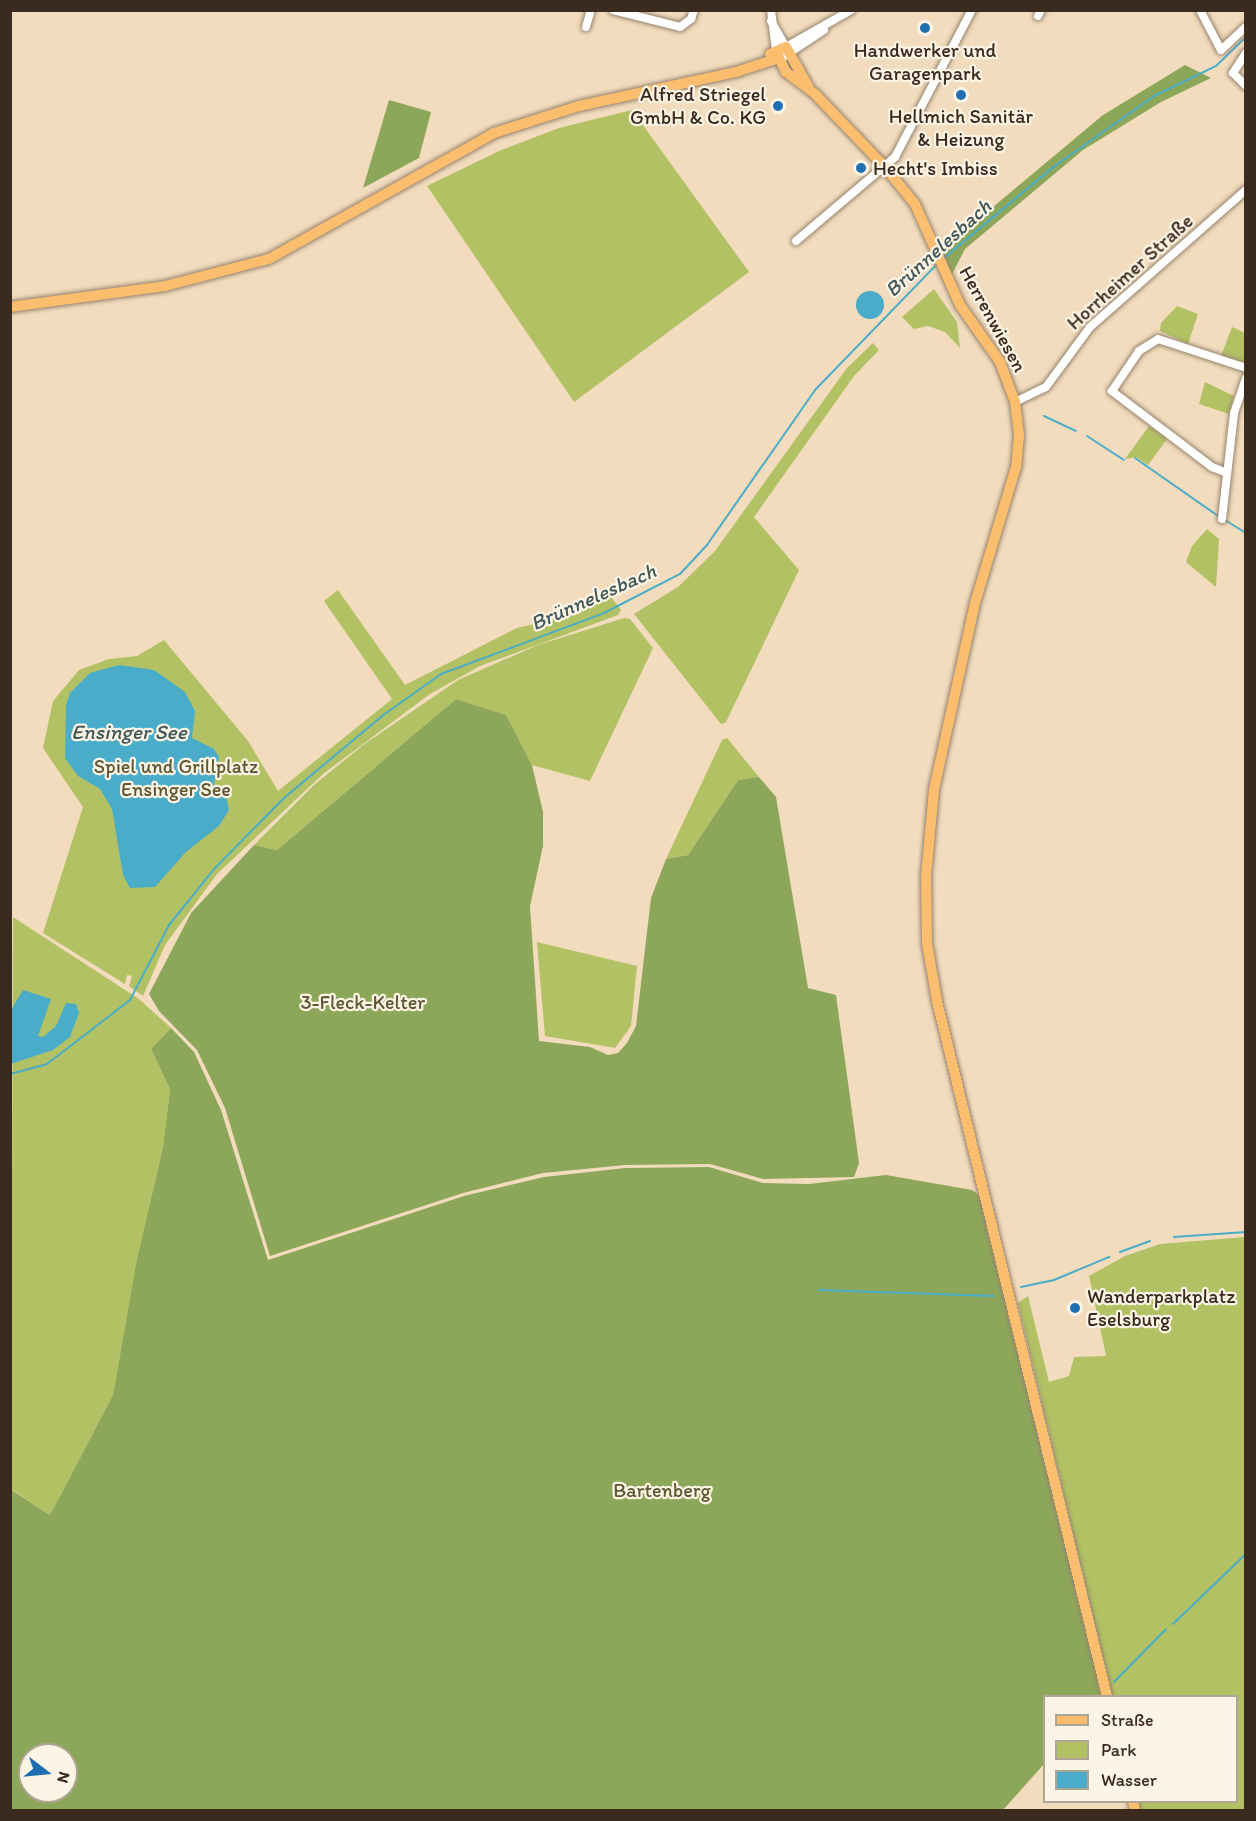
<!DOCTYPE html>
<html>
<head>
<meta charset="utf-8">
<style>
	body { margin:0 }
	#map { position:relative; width:1256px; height:1821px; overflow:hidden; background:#f2dcbd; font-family:Itim,sans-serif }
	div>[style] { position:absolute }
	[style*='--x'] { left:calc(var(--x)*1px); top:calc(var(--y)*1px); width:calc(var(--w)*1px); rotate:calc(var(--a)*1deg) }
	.green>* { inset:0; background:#b2c164 }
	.forest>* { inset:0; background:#8da75a }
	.water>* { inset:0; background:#49adc9 }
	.round { border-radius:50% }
	.stream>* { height:2px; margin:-1px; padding:0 1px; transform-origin:1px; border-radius:1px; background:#49adc9 }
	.roads { filter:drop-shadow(0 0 2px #96836e) drop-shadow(0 0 2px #96836e) }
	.minor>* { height:8px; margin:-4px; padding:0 4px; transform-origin:4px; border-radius:4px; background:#fff }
	.major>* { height:10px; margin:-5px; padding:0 5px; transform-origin:5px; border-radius:5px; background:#fbbe6e }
	.dots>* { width:16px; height:16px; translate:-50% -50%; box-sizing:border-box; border:3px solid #fcf5e5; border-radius:50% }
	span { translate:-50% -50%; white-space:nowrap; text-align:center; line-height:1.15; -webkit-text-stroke:4.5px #fcf5e5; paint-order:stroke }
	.poi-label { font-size:20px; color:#3b2a1e }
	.right { translate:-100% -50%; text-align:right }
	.left { translate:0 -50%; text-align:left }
	.street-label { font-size:20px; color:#3b2a1e }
	.park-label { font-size:20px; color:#5f5733 }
	.water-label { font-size:21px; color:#40585a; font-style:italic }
	.frame { position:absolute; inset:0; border:12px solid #3b2a1e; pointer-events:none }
	.legend { position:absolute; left:1043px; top:1695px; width:195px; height:108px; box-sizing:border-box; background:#fcf5e5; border:2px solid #afa495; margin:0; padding:8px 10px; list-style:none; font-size:18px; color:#3b2a1e }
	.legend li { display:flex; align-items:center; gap:12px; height:30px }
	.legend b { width:30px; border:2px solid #afa495 }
	.north { position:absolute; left:18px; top:1743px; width:60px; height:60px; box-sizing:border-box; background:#fcf5e5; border:2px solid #afa495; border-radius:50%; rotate:106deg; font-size:16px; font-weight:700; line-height:24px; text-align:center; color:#3b2a1e }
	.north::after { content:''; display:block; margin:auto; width:21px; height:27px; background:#1f6fb2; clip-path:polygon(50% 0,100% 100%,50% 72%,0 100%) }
</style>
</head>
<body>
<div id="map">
	<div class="green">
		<i style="clip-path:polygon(632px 110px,749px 272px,574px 402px,427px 186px,499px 151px,559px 128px)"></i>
		<i style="clip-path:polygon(934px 289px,957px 322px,960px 348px,945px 332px,928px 326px,914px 329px,902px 317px)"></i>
		<i style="clip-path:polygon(1177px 306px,1198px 314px,1188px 344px,1160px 331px,1161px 323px)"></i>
		<i style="clip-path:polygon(1232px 327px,1245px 333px,1245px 362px,1221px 356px)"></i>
		<i style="clip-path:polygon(873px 343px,879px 350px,854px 376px,754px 517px,799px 570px,726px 722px,721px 724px,634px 614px,678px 587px,715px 551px,847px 368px)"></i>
		<i style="clip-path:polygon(1205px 382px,1234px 396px,1229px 414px,1199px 404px)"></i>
		<i style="clip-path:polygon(1149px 426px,1167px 439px,1148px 465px,1136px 457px,1125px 459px)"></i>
		<i style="clip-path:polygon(1207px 529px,1219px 539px,1216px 587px,1186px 562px,1192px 546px)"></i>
		<i style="clip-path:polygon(338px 590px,405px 685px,517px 628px,578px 614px,610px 596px,621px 610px,618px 615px,480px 666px,430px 694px,323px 774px,217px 874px,165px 945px,143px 996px,129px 986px,132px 976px,127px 975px,125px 984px,43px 933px,83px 807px,43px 748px,53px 701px,79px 670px,109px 659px,137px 656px,164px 640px,248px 741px,278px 791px,392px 699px,324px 601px)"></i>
		<i style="clip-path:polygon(624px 618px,630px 619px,653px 648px,590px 781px,532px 765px,506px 715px,456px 699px,277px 850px,254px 845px,314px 785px,363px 745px,458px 680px,538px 645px)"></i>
		<i style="clip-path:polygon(727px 738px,759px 777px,738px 780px,688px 855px,666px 859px,722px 740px)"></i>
		<i style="clip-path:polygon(13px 917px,139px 999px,171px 1028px,151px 1049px,170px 1089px,163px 1147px,136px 1263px,113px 1395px,50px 1515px,11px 1489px)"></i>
		<i style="clip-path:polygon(537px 942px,637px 966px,631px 1026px,615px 1048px,545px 1036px)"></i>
		<i style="clip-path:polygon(1245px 1237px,1245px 1810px,1139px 1810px,1137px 1802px,1236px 1802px,1236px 1696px,1112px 1696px,1018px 1303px,1028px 1296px,1049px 1382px,1069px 1376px,1074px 1357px,1106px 1356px,1089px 1276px,1125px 1256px,1160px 1244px)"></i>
	</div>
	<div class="forest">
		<i style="clip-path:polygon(1185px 65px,1211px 78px,1161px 102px,1083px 150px,965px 249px,952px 274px,940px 246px,945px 247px,1103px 115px)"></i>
		<i style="clip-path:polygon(389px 100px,431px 112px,419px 158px,363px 188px)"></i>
		<i style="clip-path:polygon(456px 699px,506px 715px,532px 765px,543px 812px,543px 846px,530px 906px,539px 1041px,590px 1047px,608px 1055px,618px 1053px,627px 1043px,636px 1026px,651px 898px,666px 859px,688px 855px,738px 780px,759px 777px,776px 797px,808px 988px,836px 995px,859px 1163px,854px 1177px,763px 1179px,710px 1164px,625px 1165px,543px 1173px,463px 1193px,270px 1256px,225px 1108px,197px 1050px,159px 1011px,149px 994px,191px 913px,254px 845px,277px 850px)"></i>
		<i style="clip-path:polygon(evenodd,171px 1028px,194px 1052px,221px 1110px,268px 1260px,464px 1196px,544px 1177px,625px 1168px,709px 1167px,763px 1183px,809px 1184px,886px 1175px,972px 1190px,980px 1196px,1104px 1696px,1044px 1696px,1044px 1764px,1003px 1810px,11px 1810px,10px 1489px,50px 1515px,113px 1395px,136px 1263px,163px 1147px,170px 1089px,151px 1049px,171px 1028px,30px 1755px,66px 1755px,66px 1791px,30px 1791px,30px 1755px)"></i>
	</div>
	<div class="water">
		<i class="round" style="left:856px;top:291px;width:28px;height:28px"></i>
		<i style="clip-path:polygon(119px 665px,154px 670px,185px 692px,195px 711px,192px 738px,214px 749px,219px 757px,213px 789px,226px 796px,229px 810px,219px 826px,186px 852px,155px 887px,130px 888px,123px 875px,112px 809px,100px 789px,78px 776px,65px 758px,66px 705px,70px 693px,90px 673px)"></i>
		<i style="clip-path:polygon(23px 990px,51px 999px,38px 1036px,43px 1037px,56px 1026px,66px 1003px,76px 1004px,79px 1013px,70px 1037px,53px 1050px,11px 1064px,11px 1010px)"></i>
	</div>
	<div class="stream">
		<i style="--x:944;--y:258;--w:141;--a:-39.8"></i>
		<i style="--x:1052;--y:168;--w:125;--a:-35.2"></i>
		<i style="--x:1154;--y:96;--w:69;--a:-25.8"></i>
		<i style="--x:1216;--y:66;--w:42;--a:-44"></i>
		<i style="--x:1044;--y:416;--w:35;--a:25"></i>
		<i style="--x:1087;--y:436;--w:44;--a:33"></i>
		<i style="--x:1135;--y:458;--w:101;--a:34.9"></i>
		<i style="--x:1225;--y:520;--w:25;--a:32"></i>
		<i style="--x:10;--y:1074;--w:38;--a:-15"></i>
		<i style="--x:47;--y:1064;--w:105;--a:-37.6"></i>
		<i style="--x:130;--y:1000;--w:85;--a:-62.5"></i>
		<i style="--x:169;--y:925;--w:73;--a:-51.1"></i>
		<i style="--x:215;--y:868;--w:98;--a:-45.4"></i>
		<i style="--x:284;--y:798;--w:128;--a:-39.9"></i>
		<i style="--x:382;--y:716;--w:72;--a:-35.4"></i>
		<i style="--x:441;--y:674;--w:174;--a:-20.5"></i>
		<i style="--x:604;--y:613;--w:85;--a:-27.2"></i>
		<i style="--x:680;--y:574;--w:40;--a:-47"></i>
		<i style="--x:707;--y:545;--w:189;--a:-55.1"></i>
		<i style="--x:815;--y:390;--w:175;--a:-45.9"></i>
		<i style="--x:1174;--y:1237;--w:72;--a:-4"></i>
		<i style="--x:1120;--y:1252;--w:32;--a:-20"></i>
		<i style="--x:1021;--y:1287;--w:34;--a:-12"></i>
		<i style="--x:1054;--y:1280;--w:60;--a:-22.7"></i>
		<i style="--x:819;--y:1290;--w:175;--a:2"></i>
		<i style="--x:1173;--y:1624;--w:101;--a:-43.8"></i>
		<i style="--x:1114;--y:1682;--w:74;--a:-45.5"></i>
	</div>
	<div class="roads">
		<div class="minor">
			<i style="--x:613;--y:10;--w:69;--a:14.2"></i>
			<i style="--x:680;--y:27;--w:14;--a:-36"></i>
			<i style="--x:691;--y:19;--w:9;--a:-72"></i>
			<i style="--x:771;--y:10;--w:41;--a:83"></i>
			<i style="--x:1200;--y:10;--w:45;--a:62.3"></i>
			<i style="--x:1221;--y:50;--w:34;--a:-43"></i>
			<i style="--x:1038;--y:16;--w:7;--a:-63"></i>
			<i style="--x:771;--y:21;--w:30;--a:60"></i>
			<i style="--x:786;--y:47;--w:75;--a:-29.6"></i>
			<i style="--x:586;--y:27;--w:18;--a:-74"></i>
			<i style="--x:1246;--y:53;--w:24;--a:123"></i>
			<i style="--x:1233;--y:73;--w:18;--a:45"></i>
			<i style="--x:785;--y:56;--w:47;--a:-33.7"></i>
			<i style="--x:796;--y:241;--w:130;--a:-40.3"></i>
			<i style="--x:895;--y:157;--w:166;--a:-62.4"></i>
			<i style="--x:1015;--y:402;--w:34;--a:-26"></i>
			<i style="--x:1046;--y:387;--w:74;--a:-53.7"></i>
			<i style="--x:1090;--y:327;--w:208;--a:-41.3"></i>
			<i style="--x:1227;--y:473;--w:16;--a:-158"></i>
			<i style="--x:1212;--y:467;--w:126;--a:-142.8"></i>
			<i style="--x:1112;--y:391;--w:48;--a:-56"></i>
			<i style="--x:1139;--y:351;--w:22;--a:-32"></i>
			<i style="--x:1158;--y:339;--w:93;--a:18.2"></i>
			<i style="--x:1222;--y:519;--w:107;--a:-83.5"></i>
			<i style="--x:1234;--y:413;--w:37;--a:-71"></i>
		</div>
		<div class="major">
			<i style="--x:776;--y:51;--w:23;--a:65"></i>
			<i style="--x:786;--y:72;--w:38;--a:37"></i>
			<i style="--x:816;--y:95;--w:100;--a:46.2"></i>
			<i style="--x:885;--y:167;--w:48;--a:51"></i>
			<i style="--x:915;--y:204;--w:111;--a:66"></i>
			<i style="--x:960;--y:305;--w:70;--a:54.9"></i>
			<i style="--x:1000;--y:362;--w:43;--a:69.4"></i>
			<i style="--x:1015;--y:402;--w:33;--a:83"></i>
			<i style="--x:1019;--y:435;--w:32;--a:95"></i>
			<i style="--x:1016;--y:467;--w:142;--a:106.8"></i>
			<i style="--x:975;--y:603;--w:191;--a:102.4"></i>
			<i style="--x:934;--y:790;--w:87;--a:95.3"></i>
			<i style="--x:926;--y:877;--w:66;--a:89.1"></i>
			<i style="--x:927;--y:943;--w:59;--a:80.2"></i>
			<i style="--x:937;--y:1001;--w:715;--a:76.26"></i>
			<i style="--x:770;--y:54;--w:17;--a:-24"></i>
			<i style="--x:786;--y:47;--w:45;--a:60.6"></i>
			<i style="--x:10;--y:307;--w:156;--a:-7.7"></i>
			<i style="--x:165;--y:286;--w:107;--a:-14.6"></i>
			<i style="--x:269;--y:259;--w:258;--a:-29.2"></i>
			<i style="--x:494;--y:133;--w:89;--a:-17.6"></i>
			<i style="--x:579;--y:106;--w:161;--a:-12.2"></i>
			<i style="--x:736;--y:72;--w:45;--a:-18"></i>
			<i style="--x:1133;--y:1802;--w:8;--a:76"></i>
		</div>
	</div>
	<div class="dots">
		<i style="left:925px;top:28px;background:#1f6fb2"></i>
		<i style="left:961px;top:95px;background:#1f6fb2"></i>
		<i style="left:778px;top:106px;background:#1f6fb2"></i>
		<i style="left:861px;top:168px;background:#1f6fb2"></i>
		<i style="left:1075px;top:1308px;background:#1f6fb2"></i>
	</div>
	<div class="poi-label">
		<span style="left:925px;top:62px">Handwerker und<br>Garagenpark</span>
		<span class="right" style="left:766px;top:106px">Alfred Striegel<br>GmbH &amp; Co. KG</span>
		<span style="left:961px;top:128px">Hellmich Sanitär<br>&amp; Heizung</span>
		<span class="left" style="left:873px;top:168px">Hecht's Imbiss</span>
		<span class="left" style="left:1087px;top:1308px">Wanderparkplatz<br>Eselsburg</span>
	</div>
	<div class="street-label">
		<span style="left:1130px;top:272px;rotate:-42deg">Horrheimer Straße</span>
		<span style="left:993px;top:319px;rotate:61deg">Herrenwiesen</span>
	</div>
	<div class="park-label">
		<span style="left:176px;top:778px">Spiel und Grillplatz<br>Ensinger See</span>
		<span style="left:363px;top:1002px">3-Fleck-Kelter</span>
		<span style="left:662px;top:1490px">Bartenberg</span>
	</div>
	<div class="water-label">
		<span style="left:938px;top:248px;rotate:-42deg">Brünnelesbach</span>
		<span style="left:593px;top:597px;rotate:-24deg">Brünnelesbach</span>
		<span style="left:129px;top:732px">Ensinger See</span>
	</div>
	<div class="frame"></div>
	<ul class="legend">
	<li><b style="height:8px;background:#fbbe6e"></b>Straße</li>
	<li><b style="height:16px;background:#b2c164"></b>Park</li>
	<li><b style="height:16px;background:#49adc9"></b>Wasser</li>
	</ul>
	<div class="north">N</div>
</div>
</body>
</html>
